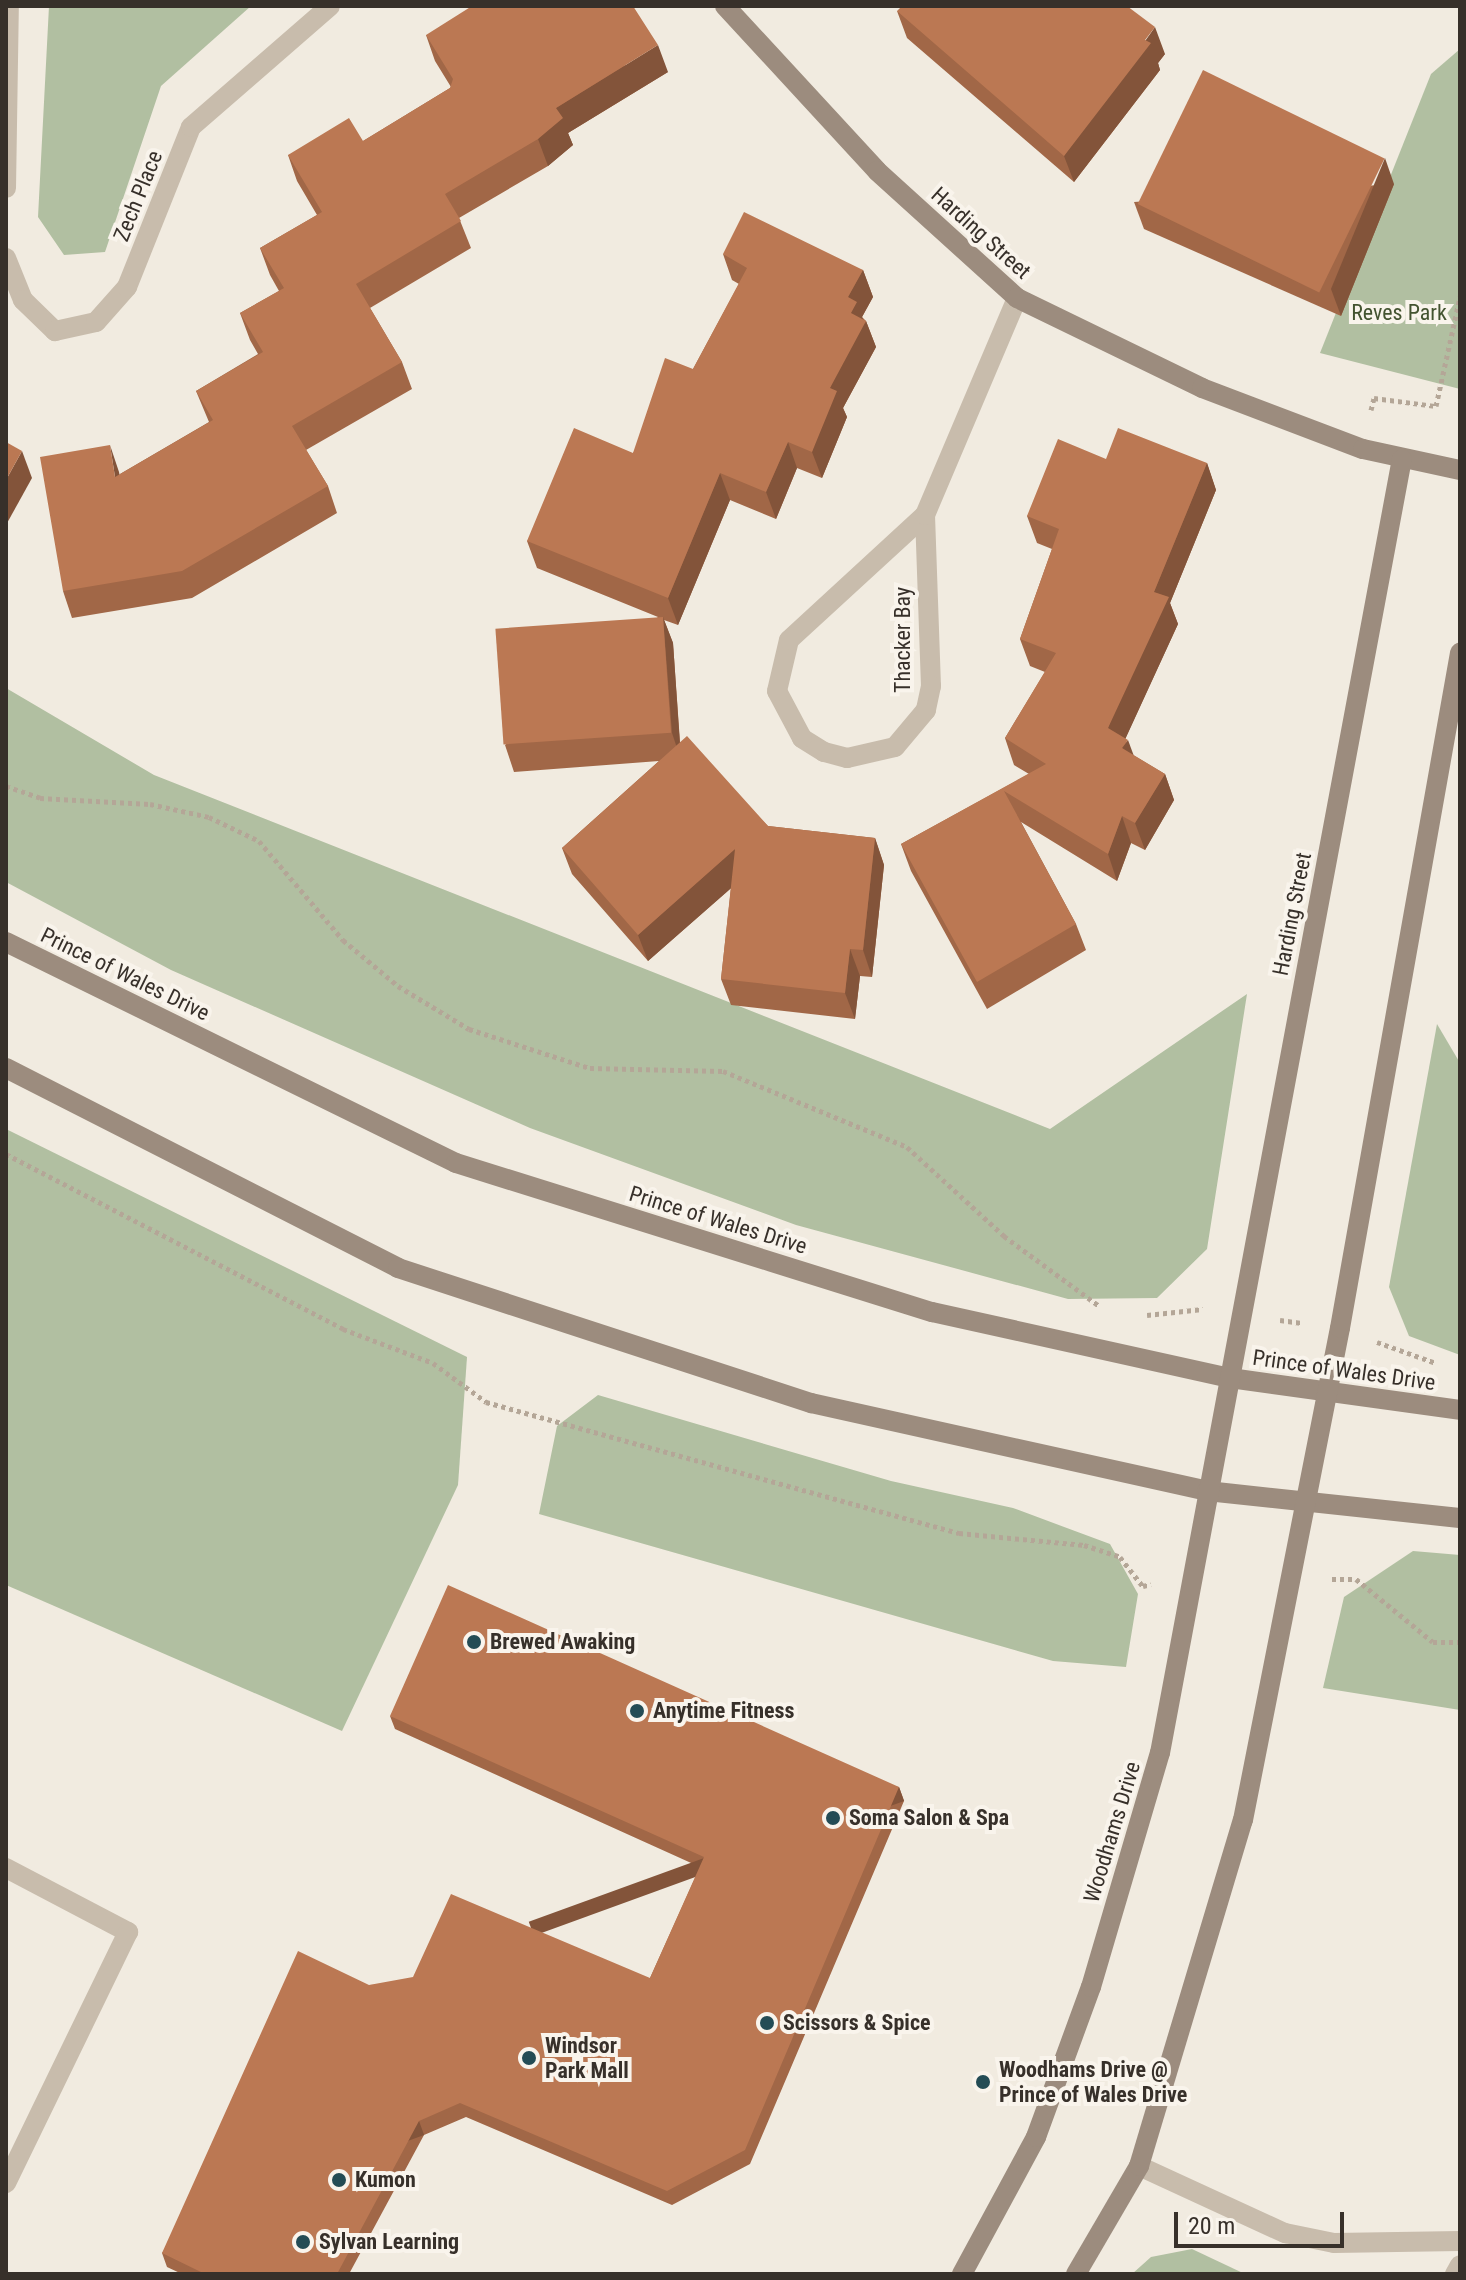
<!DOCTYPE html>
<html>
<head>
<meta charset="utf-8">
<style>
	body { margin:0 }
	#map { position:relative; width:1466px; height:2280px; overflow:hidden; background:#f1ebe0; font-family:"Roboto Condensed",sans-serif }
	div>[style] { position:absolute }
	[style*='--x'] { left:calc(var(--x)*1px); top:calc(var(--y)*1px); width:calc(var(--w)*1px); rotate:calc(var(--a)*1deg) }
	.green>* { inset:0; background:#b1bfa1 }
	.path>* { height:5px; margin-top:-2.5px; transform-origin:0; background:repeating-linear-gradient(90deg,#b4a697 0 4px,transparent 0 8px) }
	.lane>* { height:20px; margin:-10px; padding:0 10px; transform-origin:10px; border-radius:10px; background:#c8bcac }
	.street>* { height:20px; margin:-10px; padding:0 10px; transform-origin:10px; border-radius:10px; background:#c8bcac }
	.secondary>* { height:20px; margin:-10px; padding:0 10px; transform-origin:10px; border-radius:10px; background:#9c8c7e }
	.wall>* { inset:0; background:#a16747 }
	.shaded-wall>* { inset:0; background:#83543a; transform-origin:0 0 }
	.building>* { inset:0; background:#bb7853; transform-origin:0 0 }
	.dots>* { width:22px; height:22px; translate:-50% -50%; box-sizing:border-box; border:4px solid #f9f4ec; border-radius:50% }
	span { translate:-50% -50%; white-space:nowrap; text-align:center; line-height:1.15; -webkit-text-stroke:8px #f9f4ec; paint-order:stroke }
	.street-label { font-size:22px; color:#37302a }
	.park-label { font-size:22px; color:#435330 }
	.poi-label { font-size:22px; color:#37302a; font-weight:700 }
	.left { translate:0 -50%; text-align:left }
	.frame { position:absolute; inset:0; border:8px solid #37302a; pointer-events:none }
	.scale { position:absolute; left:1174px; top:2212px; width:170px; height:36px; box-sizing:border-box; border:4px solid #37302a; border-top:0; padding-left:10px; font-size:24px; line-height:28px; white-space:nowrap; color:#37302a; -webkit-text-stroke:6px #f9f4ec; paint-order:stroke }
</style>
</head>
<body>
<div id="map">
	<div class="green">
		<i style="clip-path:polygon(49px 6px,251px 6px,161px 86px,105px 252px,64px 255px,38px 217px)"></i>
		<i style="clip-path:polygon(1460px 49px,1460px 389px,1320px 353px,1431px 74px)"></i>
		<i style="clip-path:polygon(6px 688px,154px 775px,1050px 1129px,1247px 994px,1207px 1249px,1157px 1298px,1068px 1299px,796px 1225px,530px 1128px,171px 970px,6px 882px)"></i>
		<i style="clip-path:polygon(1437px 1024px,1460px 1063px,1460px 1355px,1409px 1336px,1389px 1287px)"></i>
		<i style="clip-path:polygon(6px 1129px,467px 1357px,458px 1485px,342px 1731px,6px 1585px)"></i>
		<i style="clip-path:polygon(598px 1395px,891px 1481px,1013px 1508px,1110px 1544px,1138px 1594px,1126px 1667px,1053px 1661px,539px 1514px,557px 1426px)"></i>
		<i style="clip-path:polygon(1413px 1551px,1460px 1555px,1460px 1710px,1323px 1688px,1344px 1597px)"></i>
		<i style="clip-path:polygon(1192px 2249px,1245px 2274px,1132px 2274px,1151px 2257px)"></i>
	</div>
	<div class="path">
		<i style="--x:1371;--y:410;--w:12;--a:-76"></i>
		<i style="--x:1374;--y:398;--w:63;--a:7.4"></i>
		<i style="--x:1436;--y:406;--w:112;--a:-77.6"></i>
		<i style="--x:6;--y:786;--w:36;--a:19"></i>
		<i style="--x:40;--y:798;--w:110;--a:3.1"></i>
		<i style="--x:150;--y:804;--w:60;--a:12.4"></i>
		<i style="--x:209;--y:817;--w:55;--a:25.6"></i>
		<i style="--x:259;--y:841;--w:130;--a:49.7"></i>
		<i style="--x:343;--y:940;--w:72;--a:39.9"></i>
		<i style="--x:398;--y:986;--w:83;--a:31.2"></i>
		<i style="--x:469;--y:1029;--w:127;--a:17.9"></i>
		<i style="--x:590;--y:1068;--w:133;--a:1.3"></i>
		<i style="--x:723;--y:1071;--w:199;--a:22.4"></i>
		<i style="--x:907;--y:1147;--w:132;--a:42.5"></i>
		<i style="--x:1004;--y:1236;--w:117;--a:36.3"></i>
		<i style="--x:6;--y:1154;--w:380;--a:27.4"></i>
		<i style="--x:343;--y:1329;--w:96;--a:20.7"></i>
		<i style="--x:433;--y:1363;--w:66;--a:36.3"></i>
		<i style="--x:486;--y:1402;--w:491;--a:15.5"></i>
		<i style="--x:959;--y:1533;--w:126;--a:5.5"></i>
		<i style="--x:1084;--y:1545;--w:38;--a:18"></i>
		<i style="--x:1120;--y:1557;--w:37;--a:52"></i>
		<i style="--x:1143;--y:1586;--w:8;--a:-14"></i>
		<i style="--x:1147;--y:1315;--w:56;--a:-6.1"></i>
		<i style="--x:1280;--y:1320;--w:22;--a:8"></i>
		<i style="--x:1377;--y:1342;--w:63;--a:19.6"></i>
		<i style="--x:1332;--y:1579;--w:24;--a:0"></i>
		<i style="--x:1356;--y:1579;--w:99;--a:39.3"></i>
		<i style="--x:1433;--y:1642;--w:27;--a:0"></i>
	</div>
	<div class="lane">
		<i style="--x:6;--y:1868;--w:138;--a:27.7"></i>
		<i style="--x:128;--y:1932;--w:279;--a:115.9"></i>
		<i style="--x:1139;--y:2166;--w:161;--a:24.7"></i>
		<i style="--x:1285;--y:2233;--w:50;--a:11.5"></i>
		<i style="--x:1334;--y:2243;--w:126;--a:-0.9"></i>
		<i style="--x:1455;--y:2274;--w:10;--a:-61"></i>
	</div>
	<div class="street">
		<i style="--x:6;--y:188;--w:182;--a:-89.1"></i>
		<i style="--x:6;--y:258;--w:45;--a:68"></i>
		<i style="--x:23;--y:300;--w:45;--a:44.1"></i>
		<i style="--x:55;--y:331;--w:42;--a:-12.4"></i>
		<i style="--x:96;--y:322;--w:47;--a:-48.5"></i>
		<i style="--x:127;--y:287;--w:172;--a:-68.2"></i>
		<i style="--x:191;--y:127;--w:184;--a:-41"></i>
		<i style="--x:925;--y:515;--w:171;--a:88"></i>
		<i style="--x:931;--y:686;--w:25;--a:102"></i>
		<i style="--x:926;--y:710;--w:48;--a:130"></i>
		<i style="--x:895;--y:747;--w:49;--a:167.1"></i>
		<i style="--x:847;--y:758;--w:24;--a:-165"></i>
		<i style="--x:824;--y:752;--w:26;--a:-148"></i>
		<i style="--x:802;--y:738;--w:53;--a:-118"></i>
		<i style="--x:777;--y:691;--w:52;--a:-76.8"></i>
		<i style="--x:789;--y:640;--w:185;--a:-42.6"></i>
		<i style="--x:925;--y:515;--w:236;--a:-67"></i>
	</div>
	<div class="secondary">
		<i style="--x:725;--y:6;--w:224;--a:47.3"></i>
		<i style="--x:877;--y:171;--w:189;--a:42.2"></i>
		<i style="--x:1017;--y:298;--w:206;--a:25.9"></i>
		<i style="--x:1202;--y:388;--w:172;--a:20.8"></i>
		<i style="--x:1363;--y:449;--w:99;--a:12.2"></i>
		<i style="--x:6;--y:942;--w:501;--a:26.16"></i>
		<i style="--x:456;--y:1163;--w:499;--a:17.4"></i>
		<i style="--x:932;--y:1312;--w:305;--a:12.5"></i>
		<i style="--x:1230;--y:1378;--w:232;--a:7.9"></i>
		<i style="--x:6;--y:1068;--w:440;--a:27"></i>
		<i style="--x:398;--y:1268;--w:435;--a:18.1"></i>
		<i style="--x:811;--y:1403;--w:406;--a:12.5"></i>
		<i style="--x:1207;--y:1491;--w:254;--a:6.1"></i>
		<i style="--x:962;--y:2274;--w:156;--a:-61.6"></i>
		<i style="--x:1036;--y:2137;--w:160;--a:-69.9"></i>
		<i style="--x:1091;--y:1987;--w:244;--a:-73.6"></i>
		<i style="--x:1160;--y:1753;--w:1316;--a:-79.41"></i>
		<i style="--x:1076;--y:2274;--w:125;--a:-59.7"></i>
		<i style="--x:1139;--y:2166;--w:361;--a:-73.3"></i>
		<i style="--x:1243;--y:1820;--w:501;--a:-78.85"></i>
		<i style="--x:1340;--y:1328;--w:686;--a:-79.92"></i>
	</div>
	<div class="wall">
		<i style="clip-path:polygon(897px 11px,1165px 54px,1158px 63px,1160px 70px,1074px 182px,907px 38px)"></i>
		<i style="clip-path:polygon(426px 35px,668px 72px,568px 133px,573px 145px,548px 166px,459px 218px,471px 248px,370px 308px,402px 362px,412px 389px,306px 450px,328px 486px,337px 513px,192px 598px,72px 618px,63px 591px,120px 474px,209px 422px,196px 391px,258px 354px,250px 340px,240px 313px,279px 291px,270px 275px,260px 248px,317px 215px,297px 181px,288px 155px,363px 141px,450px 88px,451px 87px,435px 61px)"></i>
		<i style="clip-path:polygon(1394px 184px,1341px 316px,1144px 229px,1134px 202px)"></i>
		<i style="clip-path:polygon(723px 254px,863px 270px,873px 297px,862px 317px,866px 321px,876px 347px,843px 408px,847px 417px,822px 478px,797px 468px,776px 519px,730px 500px,678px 625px,664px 620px,673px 643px,680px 742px,768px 826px,875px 838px,884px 865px,872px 977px,860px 976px,855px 1019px,731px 1005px,721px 979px,731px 888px,648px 961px,572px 874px,562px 848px,659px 761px,514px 772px,505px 745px,658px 617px,537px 568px,527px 541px,633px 453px,693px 369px,739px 284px,732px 280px)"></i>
		<i style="clip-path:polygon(1106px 459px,1207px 463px,1216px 490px,1170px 603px,1178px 624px,1125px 739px,1133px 755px,1165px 774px,1174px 800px,1145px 850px,1131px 843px,1117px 881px,1021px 822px,1076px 924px,1086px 950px,987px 1009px,911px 871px,901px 844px,1029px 774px,1014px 765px,1005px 738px,1045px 672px,1030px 666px,1020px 639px,1052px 549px,1037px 543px,1027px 516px)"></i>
		<i style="clip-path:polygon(390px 1716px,899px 1787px,904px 1801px,750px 2164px,672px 2205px,466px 2117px,424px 2135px,349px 2274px,182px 2274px,167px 2267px,162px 2253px,369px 1985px,650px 1978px,700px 1867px,395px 1729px)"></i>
	</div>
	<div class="shaded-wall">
		<i style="clip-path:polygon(1155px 27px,1165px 54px,1158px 63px,1160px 70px,1074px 182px,1064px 156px)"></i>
		<i style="clip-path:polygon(658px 45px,668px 72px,568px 133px,573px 145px,548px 166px,538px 139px,556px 108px)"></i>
		<i style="clip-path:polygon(1385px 158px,1394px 184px,1341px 316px,1331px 289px)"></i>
		<i style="clip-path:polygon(863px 270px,873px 297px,862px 317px,865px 324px,866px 321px,876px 347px,843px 408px,847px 417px,822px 478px,812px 452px,851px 313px,848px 297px)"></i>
		<i style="clip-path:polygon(788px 442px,797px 468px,776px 519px,766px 492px)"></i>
		<i style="clip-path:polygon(110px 445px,119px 472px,125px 504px,115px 477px)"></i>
		<i style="clip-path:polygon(22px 451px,32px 478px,6px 525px,6px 480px)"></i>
		<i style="clip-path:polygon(1207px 463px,1216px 490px,1170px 603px,1178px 624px,1118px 755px,1108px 728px,1154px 592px)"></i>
		<i style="clip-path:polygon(720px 473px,730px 500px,678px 625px,668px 598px)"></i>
		<i style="clip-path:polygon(663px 617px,673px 643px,681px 760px,672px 733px)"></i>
		<i style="clip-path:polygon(1128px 740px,1138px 767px,1122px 748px)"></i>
		<i style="clip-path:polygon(1165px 774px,1174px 800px,1145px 850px,1135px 823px)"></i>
		<i style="clip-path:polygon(1122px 816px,1131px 843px,1117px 881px,1108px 854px)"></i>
		<i style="clip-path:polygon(875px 838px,884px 865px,872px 977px,863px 950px)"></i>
		<i style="clip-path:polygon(735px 849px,745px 876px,648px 961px,638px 935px)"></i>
		<i style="clip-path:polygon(850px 949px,860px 976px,855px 1019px,845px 993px)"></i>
		<i style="left:899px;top:1787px;width:15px;height:394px;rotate:70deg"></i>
		<i style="left:419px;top:2121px;width:15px;height:174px;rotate:70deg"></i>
	</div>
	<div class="building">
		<i style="clip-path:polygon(472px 6px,633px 6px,658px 45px,556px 108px,563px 118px,538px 139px,445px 194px,461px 221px,356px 284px,402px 362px,292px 426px,328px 486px,182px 571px,63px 591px,40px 457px,110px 445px,115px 477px,213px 420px,196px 391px,263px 352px,240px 313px,284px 288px,260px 248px,322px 212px,288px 155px,349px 118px,363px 141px,450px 88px,453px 79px,426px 35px)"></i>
		<i style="clip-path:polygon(902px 6px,1127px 6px,1155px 27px,1145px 40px,1151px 43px,1064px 156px,897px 11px)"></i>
		<i style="left:1203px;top:70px;width:202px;height:149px;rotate:26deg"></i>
		<i style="clip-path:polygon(744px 212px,863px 270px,848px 297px,857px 302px,851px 313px,866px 321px,830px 388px,837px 391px,812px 452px,788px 442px,766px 492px,720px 473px,668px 598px,527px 541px,574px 428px,633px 453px,665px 358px,693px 369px,747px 268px,723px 254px)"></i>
		<i style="clip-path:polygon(1118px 428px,1207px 463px,1154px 592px,1169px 597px,1108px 728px,1128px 740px,1122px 748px,1165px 774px,1135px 823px,1122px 816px,1108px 854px,1004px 791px,1076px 924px,977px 982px,901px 844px,1046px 764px,1005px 738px,1056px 653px,1020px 639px,1059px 529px,1027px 516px,1058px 439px,1106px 459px)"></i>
		<i style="clip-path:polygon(6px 442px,22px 451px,6px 480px)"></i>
		<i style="left:663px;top:617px;width:116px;height:168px;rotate:86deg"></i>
		<i style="clip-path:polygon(687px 736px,768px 826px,875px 838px,863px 950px,850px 949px,845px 993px,721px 979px,735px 849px,638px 935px,562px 848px)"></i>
		<i style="clip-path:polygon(448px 1585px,899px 1787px,745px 2150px,667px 2191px,460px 2103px,419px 2121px,337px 2274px,205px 2274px,162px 2253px,298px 1951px,369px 1985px,413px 1977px,451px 1894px,650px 1978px,704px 1857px,390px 1716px)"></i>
	</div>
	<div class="dots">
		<i style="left:474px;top:1642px;background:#244c55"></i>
		<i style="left:637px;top:1711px;background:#244c55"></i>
		<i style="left:833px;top:1818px;background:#244c55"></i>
		<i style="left:767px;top:2023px;background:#244c55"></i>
		<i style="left:529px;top:2058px;background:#244c55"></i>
		<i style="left:983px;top:2082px;background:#244c55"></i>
		<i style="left:339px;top:2180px;background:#244c55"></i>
		<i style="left:303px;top:2242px;background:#244c55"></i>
	</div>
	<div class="street-label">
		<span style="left:138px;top:196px;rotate:-68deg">Zech Place</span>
		<span style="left:981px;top:233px;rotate:42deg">Harding Street</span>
		<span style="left:903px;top:640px;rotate:-90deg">Thacker Bay</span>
		<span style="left:1292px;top:914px;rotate:-79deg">Harding Street</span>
		<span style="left:125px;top:974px;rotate:26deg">Prince of Wales Drive</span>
		<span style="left:718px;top:1220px;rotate:17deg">Prince of Wales Drive</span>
		<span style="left:1344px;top:1370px;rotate:8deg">Prince of Wales Drive</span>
		<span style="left:1112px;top:1832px;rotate:-73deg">Woodhams Drive</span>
	</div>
	<div class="park-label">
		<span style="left:1399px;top:313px">Reves Park</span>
	</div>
	<div class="poi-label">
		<span class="left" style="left:490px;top:1642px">Brewed Awaking</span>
		<span class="left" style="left:653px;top:1711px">Anytime Fitness</span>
		<span class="left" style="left:849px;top:1818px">Soma Salon &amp; Spa</span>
		<span class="left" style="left:783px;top:2023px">Scissors &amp; Spice</span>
		<span class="left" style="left:545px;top:2058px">Windsor<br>Park Mall</span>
		<span class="left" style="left:999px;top:2082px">Woodhams Drive @<br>Prince of Wales Drive</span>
		<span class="left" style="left:355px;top:2180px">Kumon</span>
		<span class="left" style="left:319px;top:2242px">Sylvan Learning</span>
	</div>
	<div class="frame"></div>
	<div class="scale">20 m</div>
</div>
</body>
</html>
